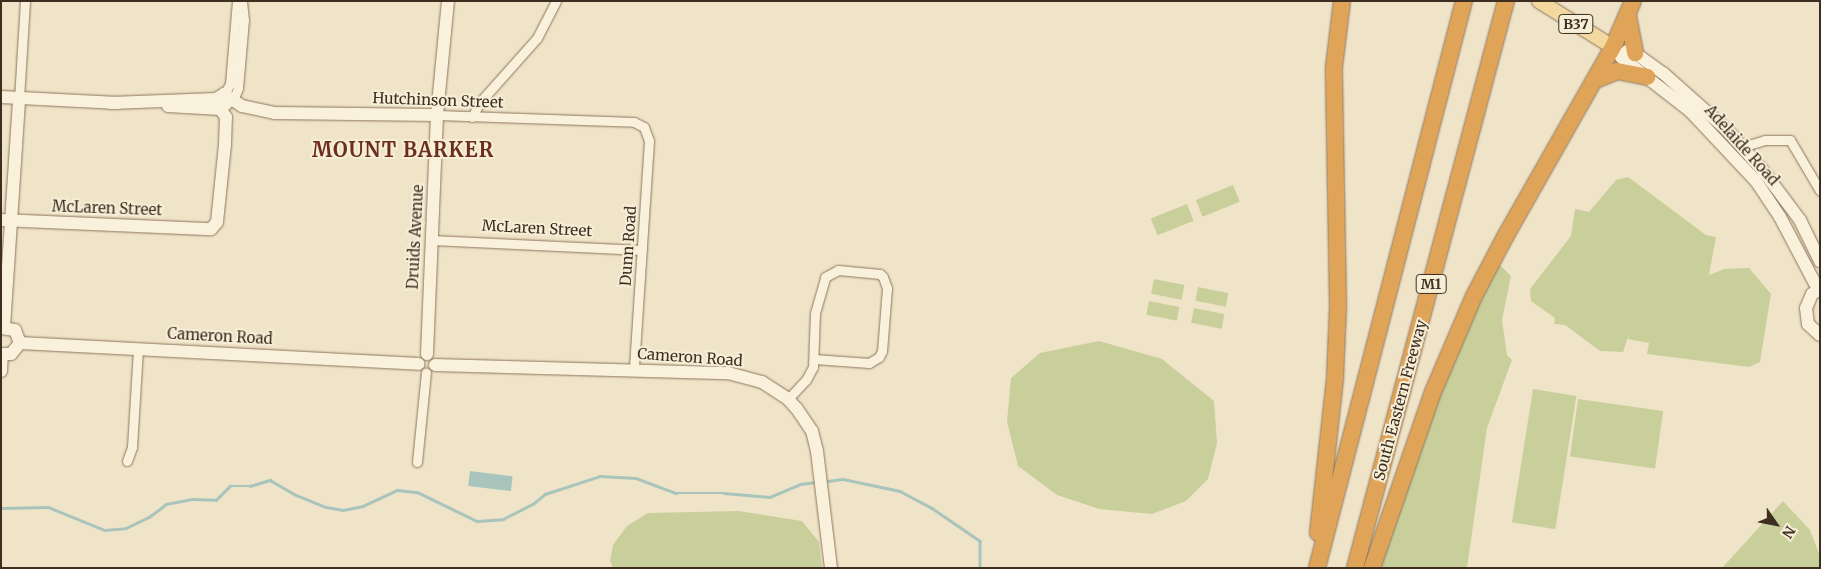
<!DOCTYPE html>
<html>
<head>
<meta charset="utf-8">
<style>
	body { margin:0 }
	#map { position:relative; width:1821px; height:569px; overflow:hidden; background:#f0e4c8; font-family:Merriweather,serif }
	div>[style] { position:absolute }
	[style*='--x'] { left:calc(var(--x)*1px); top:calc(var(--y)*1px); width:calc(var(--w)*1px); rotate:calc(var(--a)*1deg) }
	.green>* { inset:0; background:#c9cf9b; transform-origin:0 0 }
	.water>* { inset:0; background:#a9c4bc; transform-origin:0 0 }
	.stream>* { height:2.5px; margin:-1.25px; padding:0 1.25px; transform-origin:1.25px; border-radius:1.25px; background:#a9c4bc }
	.roads { filter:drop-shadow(0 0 1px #8d765c) drop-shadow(0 0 1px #8d765c) }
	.street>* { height:9px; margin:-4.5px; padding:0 4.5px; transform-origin:4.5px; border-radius:4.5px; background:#faf1dc }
	.secondary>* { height:12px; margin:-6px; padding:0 6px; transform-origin:6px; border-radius:6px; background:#faf1dc }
	.primary>* { height:14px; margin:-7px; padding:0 7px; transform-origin:7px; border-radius:7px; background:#f3d9a0 }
	.highway>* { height:16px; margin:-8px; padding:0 8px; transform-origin:8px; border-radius:8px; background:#e0a458 }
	span { translate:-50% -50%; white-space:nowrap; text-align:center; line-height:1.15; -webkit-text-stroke:4px #f7eed8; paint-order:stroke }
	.shield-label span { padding:1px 4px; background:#f7eed8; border:1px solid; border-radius:4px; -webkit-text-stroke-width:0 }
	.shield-label { font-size:14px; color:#3d2e20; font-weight:700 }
	.street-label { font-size:15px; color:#3d2e20 }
	.district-label { font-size:20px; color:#6b2e1e; font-weight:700; letter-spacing:1px }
	.frame { position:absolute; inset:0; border:2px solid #3d2e20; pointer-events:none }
	.north { position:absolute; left:1751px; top:499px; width:50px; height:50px; -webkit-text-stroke:4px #f7eed8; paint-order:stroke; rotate:123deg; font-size:14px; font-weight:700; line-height:20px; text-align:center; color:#3d2e20 }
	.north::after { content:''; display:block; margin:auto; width:18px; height:22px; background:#3d2e20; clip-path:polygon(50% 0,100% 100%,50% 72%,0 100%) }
</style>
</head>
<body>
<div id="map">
	<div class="green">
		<i style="clip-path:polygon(1628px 177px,1706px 235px,1716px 237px,1709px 275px,1724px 269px,1749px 268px,1771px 294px,1760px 362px,1749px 367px,1647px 354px,1649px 343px,1628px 339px,1629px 334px,1623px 352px,1600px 351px,1565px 325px,1554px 324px,1555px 318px,1531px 301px,1530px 289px,1571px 236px,1575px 209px,1589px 212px,1616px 180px)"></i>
		<i style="left:1233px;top:185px;width:18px;height:40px;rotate:68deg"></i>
		<i style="left:1187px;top:204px;width:18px;height:39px;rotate:68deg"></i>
		<i style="clip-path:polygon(1493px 258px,1511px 276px,1502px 320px,1507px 355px,1512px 360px,1487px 428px,1467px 568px,1372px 568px)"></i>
		<i style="left:1154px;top:279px;width:31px;height:15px;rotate:11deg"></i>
		<i style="left:1198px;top:287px;width:31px;height:14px;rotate:11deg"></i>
		<i style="left:1149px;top:301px;width:31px;height:14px;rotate:11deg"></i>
		<i style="left:1194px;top:308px;width:31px;height:15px;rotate:11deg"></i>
		<i style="clip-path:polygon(1099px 341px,1162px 359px,1214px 401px,1217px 443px,1208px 479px,1186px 501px,1152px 514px,1099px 509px,1057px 495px,1018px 466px,1007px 422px,1011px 378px,1040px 353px)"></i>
		<i style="left:1533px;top:389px;width:44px;height:135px;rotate:9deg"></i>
		<i style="left:1578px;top:399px;width:86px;height:58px;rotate:8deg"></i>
		<i style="clip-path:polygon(1783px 501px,1810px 530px,1820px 556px,1820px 568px,1722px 568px)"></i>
		<i style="clip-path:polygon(739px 511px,802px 521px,819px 542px,822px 568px,613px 568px,610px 561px,613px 545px,627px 526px,648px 513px)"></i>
	</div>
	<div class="water">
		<i style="left:470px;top:471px;width:43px;height:15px;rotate:7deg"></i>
	</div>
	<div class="stream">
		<i style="--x:828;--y:481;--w:15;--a:-8"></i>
		<i style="--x:843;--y:479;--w:58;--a:11.9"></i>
		<i style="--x:900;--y:491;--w:36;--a:28"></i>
		<i style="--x:932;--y:508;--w:58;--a:34.5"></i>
		<i style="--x:980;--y:541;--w:27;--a:90"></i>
		<i style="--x:1;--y:508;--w:47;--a:-1.2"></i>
		<i style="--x:48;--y:507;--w:61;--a:22"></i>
		<i style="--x:105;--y:530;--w:21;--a:-5"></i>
		<i style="--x:126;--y:528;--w:25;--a:-26"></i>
		<i style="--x:149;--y:517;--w:21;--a:-37"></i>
		<i style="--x:166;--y:504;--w:26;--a:-11"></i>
		<i style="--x:192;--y:499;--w:24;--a:2"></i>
		<i style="--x:216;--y:500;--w:20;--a:-45"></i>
		<i style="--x:230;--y:486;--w:20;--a:0"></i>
		<i style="--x:250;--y:486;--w:21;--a:-17"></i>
		<i style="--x:270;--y:480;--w:30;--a:30"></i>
		<i style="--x:296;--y:495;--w:32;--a:22"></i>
		<i style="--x:326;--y:507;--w:17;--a:10"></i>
		<i style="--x:343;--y:510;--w:20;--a:-11"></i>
		<i style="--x:363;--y:506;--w:38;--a:-25"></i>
		<i style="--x:397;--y:490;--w:20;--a:6"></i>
		<i style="--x:417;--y:492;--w:67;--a:25.8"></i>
		<i style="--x:477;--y:521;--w:26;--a:-4"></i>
		<i style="--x:503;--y:519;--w:34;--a:-27"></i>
		<i style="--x:533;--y:504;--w:16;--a:-40"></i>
		<i style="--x:545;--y:494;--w:58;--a:-18.1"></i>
		<i style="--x:600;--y:476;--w:36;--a:3"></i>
		<i style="--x:636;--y:478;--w:43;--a:20.6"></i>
		<i style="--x:676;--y:493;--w:48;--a:0"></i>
		<i style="--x:724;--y:493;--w:46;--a:5"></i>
		<i style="--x:770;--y:497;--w:33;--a:-23"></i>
		<i style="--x:800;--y:484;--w:16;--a:-7"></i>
	</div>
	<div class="roads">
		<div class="street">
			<i style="--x:224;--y:94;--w:12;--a:-59"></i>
			<i style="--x:230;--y:84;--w:83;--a:-85.2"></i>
			<i style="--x:19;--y:99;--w:98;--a:-86.5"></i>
			<i style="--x:233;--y:100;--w:13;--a:-67"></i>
			<i style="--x:238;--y:88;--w:68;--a:-85"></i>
			<i style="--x:244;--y:20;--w:19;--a:-96"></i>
			<i style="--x:437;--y:115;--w:197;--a:2"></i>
			<i style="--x:634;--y:122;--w:11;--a:27"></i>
			<i style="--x:644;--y:127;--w:15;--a:70"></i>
			<i style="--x:649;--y:141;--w:228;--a:93.8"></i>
			<i style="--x:472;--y:117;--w:17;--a:-62"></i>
			<i style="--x:480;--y:102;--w:86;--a:-48.3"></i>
			<i style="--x:537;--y:38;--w:42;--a:-62.8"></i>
			<i style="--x:1742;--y:147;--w:24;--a:-17"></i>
			<i style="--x:1765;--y:140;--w:25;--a:0"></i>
			<i style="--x:1790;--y:140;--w:59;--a:59.5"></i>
			<i style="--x:431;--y:240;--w:211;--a:2.7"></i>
			<i style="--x:788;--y:399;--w:26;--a:-47"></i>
			<i style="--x:806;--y:380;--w:15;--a:-62"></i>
			<i style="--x:813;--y:367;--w:54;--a:-87.9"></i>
			<i style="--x:815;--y:313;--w:37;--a:-74"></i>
			<i style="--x:825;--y:277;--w:15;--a:-28"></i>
			<i style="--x:838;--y:270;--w:42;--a:5.4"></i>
			<i style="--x:880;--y:274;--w:4;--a:45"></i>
			<i style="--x:883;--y:277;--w:12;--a:70"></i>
			<i style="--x:887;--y:288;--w:63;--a:94.5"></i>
			<i style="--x:882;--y:351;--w:7;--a:117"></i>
			<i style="--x:879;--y:357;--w:12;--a:149"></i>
			<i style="--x:869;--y:363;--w:55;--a:-175.8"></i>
			<i style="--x:127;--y:461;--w:15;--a:-70"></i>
			<i style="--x:132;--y:447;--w:99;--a:-86.5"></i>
			<i style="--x:417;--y:462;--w:90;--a:-84.3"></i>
		</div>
		<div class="secondary">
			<i style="--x:1613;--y:47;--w:14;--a:51"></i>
			<i style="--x:1622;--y:58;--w:86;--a:37.9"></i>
			<i style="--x:1690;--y:111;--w:96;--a:46.7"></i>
			<i style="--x:1756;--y:181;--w:43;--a:56.3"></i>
			<i style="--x:1780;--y:217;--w:81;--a:62.2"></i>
			<i style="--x:1627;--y:51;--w:8;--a:14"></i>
			<i style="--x:1635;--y:53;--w:34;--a:36"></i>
			<i style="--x:1663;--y:73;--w:86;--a:41.7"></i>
			<i style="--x:1727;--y:130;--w:56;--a:48.6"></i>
			<i style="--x:1764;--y:172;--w:60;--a:53.1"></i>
			<i style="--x:1800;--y:220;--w:46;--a:64"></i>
			<i style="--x:1;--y:97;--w:117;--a:2.9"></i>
			<i style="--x:111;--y:103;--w:105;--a:-2.2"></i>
			<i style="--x:216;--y:99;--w:9;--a:-32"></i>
			<i style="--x:224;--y:94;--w:22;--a:34"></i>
			<i style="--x:242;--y:106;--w:34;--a:12"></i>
			<i style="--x:275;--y:113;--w:162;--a:0.7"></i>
			<i style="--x:168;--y:106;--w:52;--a:3.3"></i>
			<i style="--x:220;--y:109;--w:8;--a:-40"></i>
			<i style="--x:1;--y:220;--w:210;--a:2.5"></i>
			<i style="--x:211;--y:229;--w:9;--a:-49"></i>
			<i style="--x:217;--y:222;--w:78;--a:-84.1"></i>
			<i style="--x:225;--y:144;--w:27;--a:-88"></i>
			<i style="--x:226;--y:117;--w:10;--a:-127"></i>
			<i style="--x:1820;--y:289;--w:9;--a:148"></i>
			<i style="--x:1812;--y:294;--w:15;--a:113"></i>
			<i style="--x:1806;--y:308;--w:16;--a:83"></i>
			<i style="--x:1808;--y:324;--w:16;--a:43"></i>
			<i style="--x:4;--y:327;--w:228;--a:-86.2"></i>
			<i style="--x:1;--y:328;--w:14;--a:8"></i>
			<i style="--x:15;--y:330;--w:14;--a:69"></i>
			<i style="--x:20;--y:343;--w:14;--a:129"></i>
			<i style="--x:11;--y:354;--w:10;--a:180"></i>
			<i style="--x:20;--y:343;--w:399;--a:3"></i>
			<i style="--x:427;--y:354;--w:239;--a:-87.6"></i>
			<i style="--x:437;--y:115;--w:115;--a:-84.5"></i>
			<i style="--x:435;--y:365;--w:293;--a:1.6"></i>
			<i style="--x:728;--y:373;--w:35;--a:15"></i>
			<i style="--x:762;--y:382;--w:31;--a:33"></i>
			<i style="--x:788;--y:399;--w:13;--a:48"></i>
			<i style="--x:797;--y:409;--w:27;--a:56"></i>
			<i style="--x:812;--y:431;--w:21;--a:76"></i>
			<i style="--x:817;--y:451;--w:118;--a:83.2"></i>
			<i style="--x:1;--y:371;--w:17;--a:-87"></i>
		</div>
		<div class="primary">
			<i style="--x:1539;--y:1;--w:87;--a:31.9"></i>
		</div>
		<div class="highway">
			<i style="--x:1628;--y:16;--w:38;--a:79"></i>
			<i style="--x:1595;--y:80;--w:24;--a:-22"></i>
			<i style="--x:1617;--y:71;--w:31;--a:11"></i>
			<i style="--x:1318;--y:533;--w:156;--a:-83.7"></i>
			<i style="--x:1335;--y:378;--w:72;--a:-87.6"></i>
			<i style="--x:1338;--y:306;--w:239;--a:-91"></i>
			<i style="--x:1334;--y:67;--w:66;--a:-83.1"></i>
			<i style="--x:1317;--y:568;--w:586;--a:-75.47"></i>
			<i style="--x:1355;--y:568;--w:587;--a:-75.09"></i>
			<i style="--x:1372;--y:568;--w:186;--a:-70.9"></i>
			<i style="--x:1433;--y:392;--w:104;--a:-66.9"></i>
			<i style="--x:1474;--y:296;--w:67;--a:-62.3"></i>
			<i style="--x:1505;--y:237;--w:219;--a:-60.4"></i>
			<i style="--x:1613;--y:47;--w:50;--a:-66.5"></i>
		</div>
	</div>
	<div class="shield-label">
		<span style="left:1576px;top:24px">B37</span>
		<span style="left:1431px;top:284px">M1</span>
	</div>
	<div class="street-label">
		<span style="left:438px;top:100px;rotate:2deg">Hutchinson Street</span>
		<span style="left:1742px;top:145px;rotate:48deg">Adelaide Road</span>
		<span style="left:107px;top:208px;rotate:2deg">McLaren Street</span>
		<span style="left:537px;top:228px;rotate:3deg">McLaren Street</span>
		<span style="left:415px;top:237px;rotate:-87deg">Druids Avenue</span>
		<span style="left:628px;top:246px;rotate:-86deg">Dunn Road</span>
		<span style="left:220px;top:336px;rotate:3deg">Cameron Road</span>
		<span style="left:690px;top:357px;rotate:4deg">Cameron Road</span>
		<span style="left:1400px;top:400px;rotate:-75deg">South Eastern Freeway</span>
	</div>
	<div class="district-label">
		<span style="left:403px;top:149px">MOUNT BARKER</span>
	</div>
	<div class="frame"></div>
	<div class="north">N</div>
</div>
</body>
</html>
